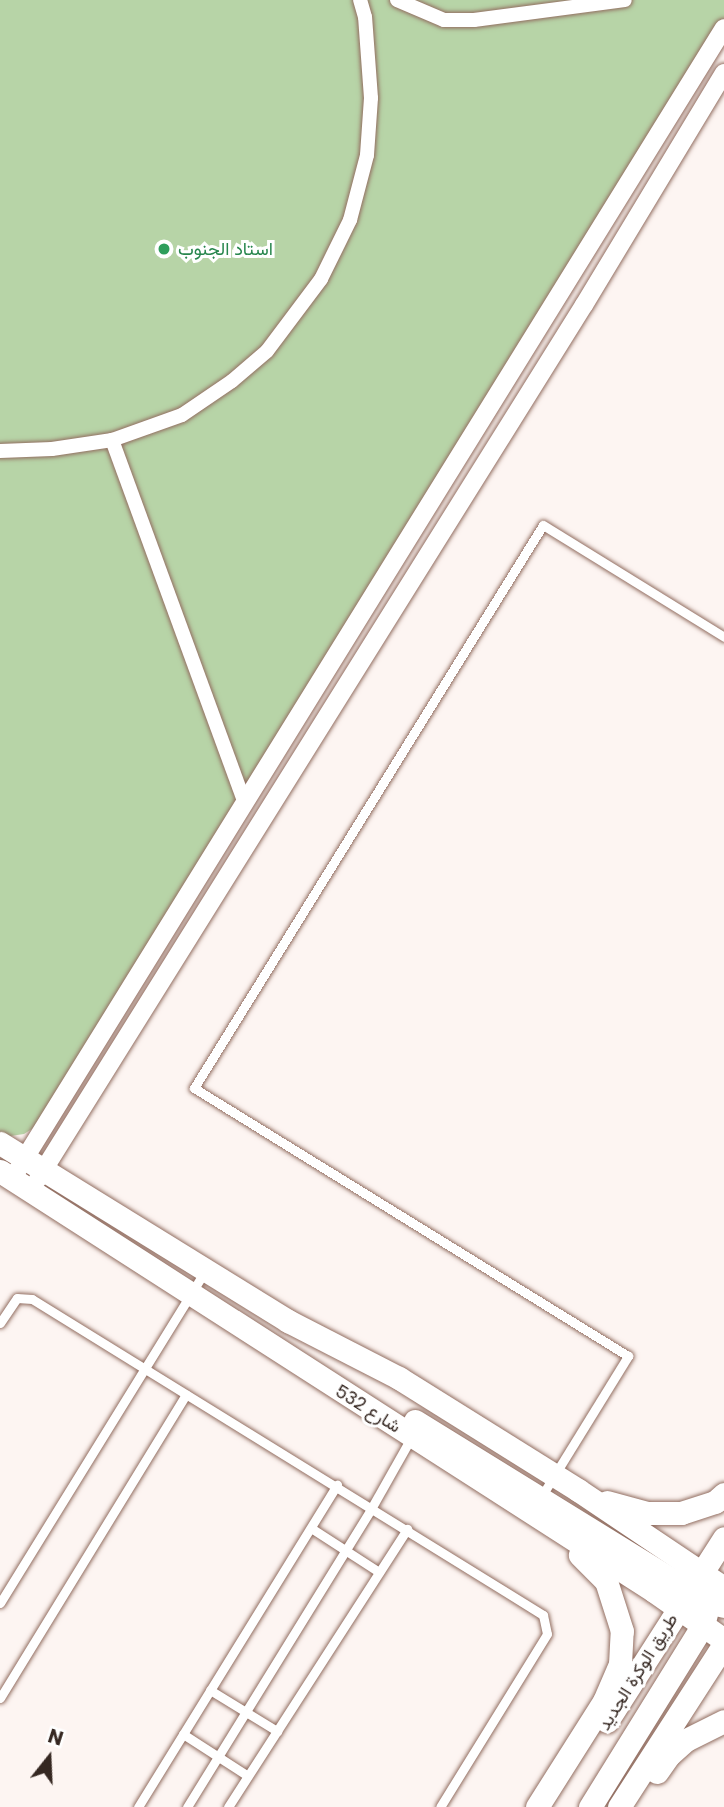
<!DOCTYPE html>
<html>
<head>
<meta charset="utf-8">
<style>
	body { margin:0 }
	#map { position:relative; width:724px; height:1807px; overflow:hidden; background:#fdf5f2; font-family:Poppins,Vazirmatn,sans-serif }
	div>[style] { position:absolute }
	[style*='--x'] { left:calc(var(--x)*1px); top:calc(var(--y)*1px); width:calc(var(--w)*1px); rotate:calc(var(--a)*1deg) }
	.green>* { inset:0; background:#b7d4a7 }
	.roads { filter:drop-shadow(0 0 2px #926e61) drop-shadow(0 0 2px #926e61) }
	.service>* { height:9px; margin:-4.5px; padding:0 4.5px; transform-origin:4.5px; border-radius:4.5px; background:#fff }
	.pedestrian>* { height:14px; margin:-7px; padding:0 7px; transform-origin:7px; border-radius:7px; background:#fff }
	.minor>* { height:18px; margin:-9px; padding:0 9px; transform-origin:9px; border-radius:9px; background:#fff }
	.tertiary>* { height:23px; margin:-11.5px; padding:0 11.5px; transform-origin:11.5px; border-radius:11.5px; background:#fff }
	.dots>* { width:19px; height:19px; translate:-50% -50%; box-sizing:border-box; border:4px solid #fff; border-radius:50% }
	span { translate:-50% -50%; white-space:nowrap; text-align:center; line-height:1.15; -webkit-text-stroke:6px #fff; paint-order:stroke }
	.leisure-label { font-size:18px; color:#27864d }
	.left { translate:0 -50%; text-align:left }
	.street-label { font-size:18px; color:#352721 }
	.north { position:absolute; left:14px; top:1723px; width:70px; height:70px; -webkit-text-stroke:5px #fff; paint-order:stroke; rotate:18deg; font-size:19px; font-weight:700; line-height:28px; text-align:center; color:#352721 }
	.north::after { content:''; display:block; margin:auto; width:24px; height:32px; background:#352721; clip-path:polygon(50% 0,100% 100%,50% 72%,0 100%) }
</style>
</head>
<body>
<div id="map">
	<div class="green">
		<i style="clip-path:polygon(0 0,724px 0,724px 21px,35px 1127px,24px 1134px,4px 1137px,0 1136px)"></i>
	</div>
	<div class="roads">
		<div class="service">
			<i style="--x:0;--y:1323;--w:30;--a:-56"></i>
			<i style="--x:17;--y:1298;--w:15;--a:4"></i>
			<i style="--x:32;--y:1299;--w:601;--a:31.73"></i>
			<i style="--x:543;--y:1615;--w:19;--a:78"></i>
			<i style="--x:547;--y:1634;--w:203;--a:121.7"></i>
			<i style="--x:541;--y:1497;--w:166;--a:-58.3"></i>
			<i style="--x:628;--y:1356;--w:510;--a:-148.3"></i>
			<i style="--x:194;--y:1088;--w:662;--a:-58.21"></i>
			<i style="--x:543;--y:525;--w:213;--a:31.7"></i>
			<i style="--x:311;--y:1528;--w:81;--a:32.9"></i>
			<i style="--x:0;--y:1603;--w:390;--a:-58.3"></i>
			<i style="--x:210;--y:1690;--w:79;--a:31.5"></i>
			<i style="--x:0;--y:1698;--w:356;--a:-58.5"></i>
			<i style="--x:183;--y:1734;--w:77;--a:32.9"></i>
			<i style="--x:138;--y:1807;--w:379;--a:-58.3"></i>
			<i style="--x:187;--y:1807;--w:352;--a:-58.3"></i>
			<i style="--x:372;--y:1507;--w:79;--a:-60.5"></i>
			<i style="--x:228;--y:1807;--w:331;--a:-57.2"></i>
		</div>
		<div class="pedestrian">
			<i style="--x:397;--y:0;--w:51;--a:23.1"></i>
			<i style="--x:444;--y:20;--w:30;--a:0"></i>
			<i style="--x:474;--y:20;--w:152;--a:-7.5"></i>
			<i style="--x:112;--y:440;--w:387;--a:69.9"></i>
			<i style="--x:0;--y:451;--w:52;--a:-2.2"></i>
			<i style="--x:52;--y:449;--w:61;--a:-8.5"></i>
			<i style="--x:112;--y:440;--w:74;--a:-19.7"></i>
			<i style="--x:182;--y:415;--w:60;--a:-34.2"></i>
			<i style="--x:232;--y:381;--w:46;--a:-40.6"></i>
			<i style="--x:267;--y:351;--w:90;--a:-53.1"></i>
			<i style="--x:321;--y:279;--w:66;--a:-63.8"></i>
			<i style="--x:350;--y:220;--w:67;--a:-75.3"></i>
			<i style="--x:367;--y:155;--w:57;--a:-86"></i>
			<i style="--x:371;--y:98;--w:81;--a:-94.2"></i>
			<i style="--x:365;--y:17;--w:18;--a:-106"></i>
		</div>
		<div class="minor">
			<i style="--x:12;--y:1179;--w:1353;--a:-58.26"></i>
			<i style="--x:38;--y:1179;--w:1031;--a:-58.01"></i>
			<i style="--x:584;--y:305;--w:271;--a:-58.9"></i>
		</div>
		<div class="tertiary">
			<i style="--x:0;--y:1143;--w:339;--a:31.7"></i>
			<i style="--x:288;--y:1321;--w:125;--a:27.2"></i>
			<i style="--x:399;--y:1378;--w:211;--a:32"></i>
			<i style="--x:578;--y:1490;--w:176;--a:33.9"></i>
			<i style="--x:0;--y:1171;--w:777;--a:32.71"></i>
			<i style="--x:654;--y:1591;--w:85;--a:35"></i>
			<i style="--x:415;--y:1421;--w:344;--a:31.7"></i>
			<i style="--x:708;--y:1602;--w:16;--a:14"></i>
			<i style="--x:607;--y:1502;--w:41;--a:15.4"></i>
			<i style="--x:647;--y:1513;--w:34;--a:0"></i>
			<i style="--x:681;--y:1513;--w:36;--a:-18"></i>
			<i style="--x:715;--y:1502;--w:12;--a:-42"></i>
			<i style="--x:607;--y:1721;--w:217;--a:-57.4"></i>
			<i style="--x:657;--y:1772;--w:19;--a:-55"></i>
			<i style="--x:668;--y:1756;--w:24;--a:-42"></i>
			<i style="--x:686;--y:1740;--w:42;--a:-26.6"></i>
			<i style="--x:537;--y:1807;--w:125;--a:-57.7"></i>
			<i style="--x:604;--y:1701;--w:40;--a:-66.6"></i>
			<i style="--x:620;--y:1664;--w:33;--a:-87"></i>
			<i style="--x:622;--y:1631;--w:52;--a:-107.7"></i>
			<i style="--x:606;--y:1581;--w:37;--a:-135"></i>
			<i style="--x:590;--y:1807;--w:214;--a:-58.2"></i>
			<i style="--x:703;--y:1625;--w:16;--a:-75"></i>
			<i style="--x:619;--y:1807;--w:194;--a:-57.2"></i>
		</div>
	</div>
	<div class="dots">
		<i style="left:164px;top:249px;background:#2e9e5b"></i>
	</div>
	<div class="leisure-label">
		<span class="left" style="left:178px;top:249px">استاد الجنوب</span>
	</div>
	<div class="street-label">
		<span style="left:368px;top:1409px;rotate:32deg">شارع 532</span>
		<span style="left:638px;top:1672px;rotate:-58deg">طريق الوكرة الجديد</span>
	</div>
	<div class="north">N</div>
</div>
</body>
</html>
